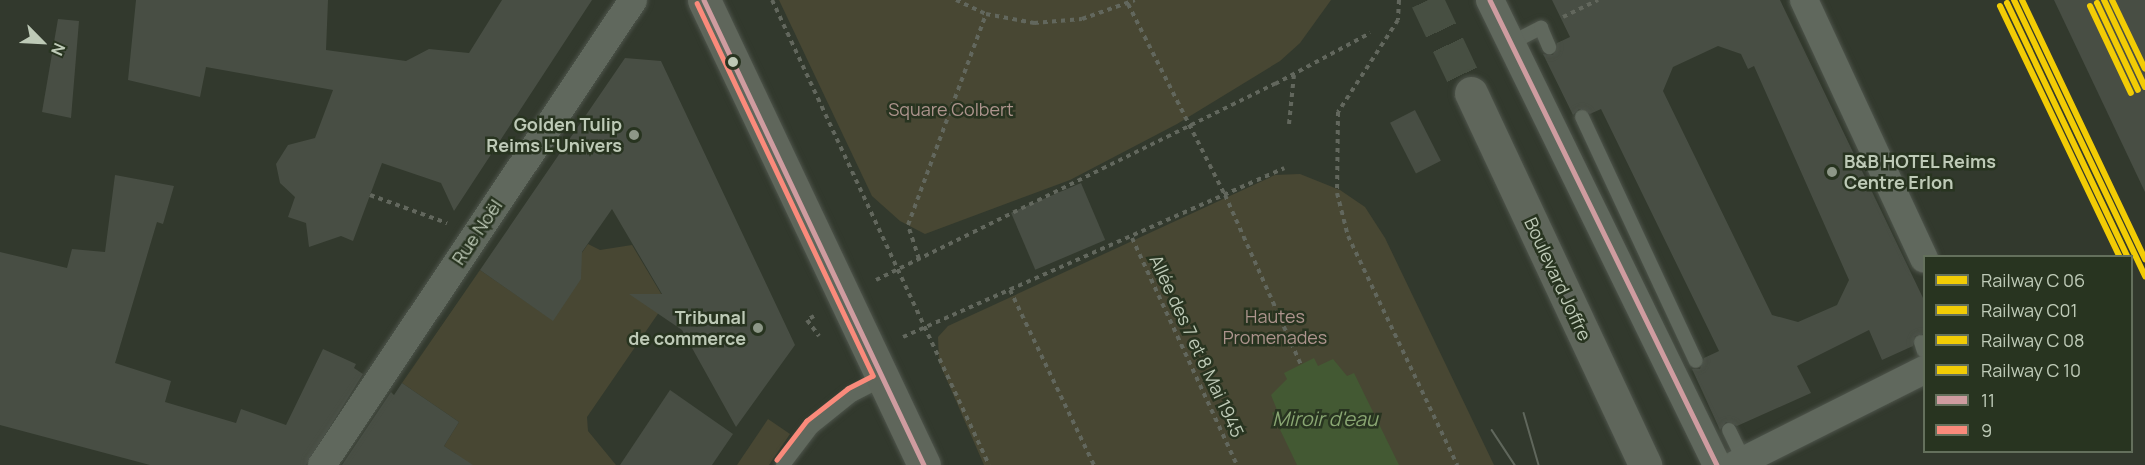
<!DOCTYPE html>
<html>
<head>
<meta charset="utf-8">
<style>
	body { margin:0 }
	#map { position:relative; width:2145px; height:465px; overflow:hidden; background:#32392d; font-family:Manrope,sans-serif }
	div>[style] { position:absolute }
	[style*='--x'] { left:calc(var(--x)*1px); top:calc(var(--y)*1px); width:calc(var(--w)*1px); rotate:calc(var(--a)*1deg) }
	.green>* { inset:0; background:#484733 }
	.water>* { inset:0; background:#435933 }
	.building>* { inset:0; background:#484e44; transform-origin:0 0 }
	.secondary-tunnel>* { height:33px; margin-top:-16.5px; transform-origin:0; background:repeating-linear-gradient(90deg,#474f42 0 33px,transparent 0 49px) }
	.path>* { height:4px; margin-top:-2px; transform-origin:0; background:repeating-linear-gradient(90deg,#62675d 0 4.5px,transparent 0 9px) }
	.roads { filter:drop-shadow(0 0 2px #4e544b) drop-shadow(0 0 2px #4e544b) }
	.lane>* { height:14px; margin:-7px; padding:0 7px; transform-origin:7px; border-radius:7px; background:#60685d }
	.street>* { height:28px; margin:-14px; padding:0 14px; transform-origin:14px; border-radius:14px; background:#60685d }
	.secondary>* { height:33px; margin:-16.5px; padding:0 16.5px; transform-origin:16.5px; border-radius:16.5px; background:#5f665b }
	.tram>* { height:1.5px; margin:-0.75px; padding:0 0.75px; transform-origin:0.75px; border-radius:0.75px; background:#60675c }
	.bus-1>* { height:4.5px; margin:-2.25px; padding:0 2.25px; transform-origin:2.25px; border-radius:2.25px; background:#cf9ca0 }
	.bus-2>* { height:4.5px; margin:-2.25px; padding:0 2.25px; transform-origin:2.25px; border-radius:2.25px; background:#fa8a7b }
	.rail-1>* { height:6px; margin:-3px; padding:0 3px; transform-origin:3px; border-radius:3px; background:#f2cc05 }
	.rail-2>* { height:6px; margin:-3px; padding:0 3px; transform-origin:3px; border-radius:3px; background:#f2cc05 }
	.rail-3>* { height:6px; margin:-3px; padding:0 3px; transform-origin:3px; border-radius:3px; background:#f2cc05 }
	.rail-4>* { height:6px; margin:-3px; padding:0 3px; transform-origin:3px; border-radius:3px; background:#f2cc05 }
	.dots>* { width:16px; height:16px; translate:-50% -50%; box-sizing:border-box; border:3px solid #283420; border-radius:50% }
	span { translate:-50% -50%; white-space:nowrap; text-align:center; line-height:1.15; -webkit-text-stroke:5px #283420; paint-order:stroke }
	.park-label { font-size:18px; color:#ad948d }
	.poi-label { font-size:18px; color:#becab7; font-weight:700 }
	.right { translate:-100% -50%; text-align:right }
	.left { translate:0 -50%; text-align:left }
	.street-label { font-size:18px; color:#becab7 }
	.water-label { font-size:20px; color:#89a672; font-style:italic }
	.legend { position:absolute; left:1923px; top:255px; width:210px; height:198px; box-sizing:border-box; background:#283420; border:2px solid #64705c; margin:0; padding:8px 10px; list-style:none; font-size:18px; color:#becab7 }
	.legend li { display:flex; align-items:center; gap:12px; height:30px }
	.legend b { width:30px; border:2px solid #64705c }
	.north { position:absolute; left:12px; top:12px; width:60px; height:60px; -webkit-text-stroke:4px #283420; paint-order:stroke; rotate:114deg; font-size:16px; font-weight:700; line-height:24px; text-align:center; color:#becab7 }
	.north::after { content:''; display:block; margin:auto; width:21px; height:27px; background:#becab7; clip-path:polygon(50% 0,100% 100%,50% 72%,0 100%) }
</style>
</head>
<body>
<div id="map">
	<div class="green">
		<i style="clip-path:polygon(779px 0,1331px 0,1300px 43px,1280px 61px,1177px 124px,1070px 180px,925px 234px,900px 221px,872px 196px)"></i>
		<i style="clip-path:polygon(1300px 174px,1340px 190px,1365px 207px,1385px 238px,1494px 465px,984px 465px,939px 362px,938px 337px,948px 326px,1275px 175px)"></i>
		<i style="clip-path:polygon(588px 244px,600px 250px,632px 245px,666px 302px,587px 417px,588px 431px,616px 465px,458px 465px,456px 454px,444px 446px,459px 422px,402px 383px,480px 270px,541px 312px)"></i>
		<i style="clip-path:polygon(768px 419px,790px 434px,769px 465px,737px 465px)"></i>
	</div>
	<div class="water">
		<i style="clip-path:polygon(1314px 358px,1318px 366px,1333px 359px,1347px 376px,1354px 373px,1399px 465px,1297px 465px,1272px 413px,1277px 410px,1271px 395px,1287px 379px,1284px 373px)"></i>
	</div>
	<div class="building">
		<i style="clip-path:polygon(136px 0,328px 0,326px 50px,406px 61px,429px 49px,469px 53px,502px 0,592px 0,454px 211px,441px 183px,382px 163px,353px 241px,341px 236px,309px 247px,306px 223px,288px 217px,295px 197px,280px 183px,276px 164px,288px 145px,315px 138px,333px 90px,206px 67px,200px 97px,128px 80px)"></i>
		<i style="clip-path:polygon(evenodd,1552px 0,1780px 0,1924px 300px,1924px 334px,1915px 336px,1913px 346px,1882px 360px,1869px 330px,1797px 366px,1811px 393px,1737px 426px,1726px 422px,1720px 430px,1692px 369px,1700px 369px,1704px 358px,1719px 351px,1601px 109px,1590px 114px,1579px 109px,1573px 115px,1543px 54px,1553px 55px,1557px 43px,1570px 37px,1552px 0,1718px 46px,1741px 54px,1748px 69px,1754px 66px,1849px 280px,1837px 305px,1798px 322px,1772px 315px,1663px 91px,1673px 67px,1718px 46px)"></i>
		<i style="clip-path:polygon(2054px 0,2145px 0,2145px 192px)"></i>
		<i style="clip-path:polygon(58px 19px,79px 21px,71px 118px,42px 112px)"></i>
		<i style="clip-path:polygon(625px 58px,661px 61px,795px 345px,736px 427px,682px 330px,629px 294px,662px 294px,612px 209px,582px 252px,581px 279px,553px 321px,480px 270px)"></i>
		<i style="left:1415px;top:110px;width:57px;height:28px;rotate:63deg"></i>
		<i style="clip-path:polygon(115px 175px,174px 186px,163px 224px,157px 222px,115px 363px,171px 381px,165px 402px,236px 423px,241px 409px,286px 425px,323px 349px,356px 364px,354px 368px,363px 374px,306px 465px,150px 465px,0 425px,0 252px,67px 268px,72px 249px,105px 252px)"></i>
		<i style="left:1081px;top:183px;width:62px;height:76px;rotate:67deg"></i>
		<i style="clip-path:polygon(402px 383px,459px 422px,444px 446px,473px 465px,342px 465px,391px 392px,394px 395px)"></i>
		<i style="clip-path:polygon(670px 390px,733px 434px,712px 465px,620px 465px)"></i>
	</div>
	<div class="secondary-tunnel">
		<i style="--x:1427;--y:0;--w:103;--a:64.7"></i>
	</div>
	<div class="path">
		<i style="--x:772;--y:0;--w:513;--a:64.98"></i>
		<i style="--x:956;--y:0;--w:33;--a:25"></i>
		<i style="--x:986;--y:14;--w:49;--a:10.6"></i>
		<i style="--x:1034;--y:23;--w:48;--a:-4.8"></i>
		<i style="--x:1082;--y:19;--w:56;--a:-19.7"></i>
		<i style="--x:1399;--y:0;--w:20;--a:93"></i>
		<i style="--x:1398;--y:20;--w:110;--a:123.1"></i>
		<i style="--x:1338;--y:112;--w:81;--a:90.7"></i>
		<i style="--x:1337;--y:193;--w:44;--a:75.7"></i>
		<i style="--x:1348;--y:236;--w:254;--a:64.5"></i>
		<i style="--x:1128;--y:4;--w:214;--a:63.1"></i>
		<i style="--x:1225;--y:195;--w:186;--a:65.9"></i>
		<i style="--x:1563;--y:17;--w:39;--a:-26"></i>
		<i style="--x:1289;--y:124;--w:49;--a:-84.2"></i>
		<i style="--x:370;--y:195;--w:82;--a:20"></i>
		<i style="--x:1132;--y:238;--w:250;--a:65.2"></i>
		<i style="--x:919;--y:259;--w:36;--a:-108"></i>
		<i style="--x:908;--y:225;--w:225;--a:-69.7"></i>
		<i style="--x:876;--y:280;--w:445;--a:-26.2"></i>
		<i style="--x:1275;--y:84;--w:108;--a:-28.2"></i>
		<i style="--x:1010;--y:290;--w:194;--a:64.4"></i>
		<i style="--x:814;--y:316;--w:8;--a:150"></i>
		<i style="--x:807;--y:320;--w:20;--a:53"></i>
		<i style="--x:903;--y:337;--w:417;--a:-23.9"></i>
	</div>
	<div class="roads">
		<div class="lane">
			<i style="--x:1511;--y:43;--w:34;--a:-27"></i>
			<i style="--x:1541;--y:28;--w:21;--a:67"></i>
			<i style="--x:1582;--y:117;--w:269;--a:65"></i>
			<i style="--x:1921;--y:342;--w:9;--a:72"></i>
			<i style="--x:1729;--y:430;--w:34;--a:64"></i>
			<i style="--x:783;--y:465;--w:48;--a:-52.7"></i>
			<i style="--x:812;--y:427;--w:51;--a:-38.7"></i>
			<i style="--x:852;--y:395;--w:35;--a:-27"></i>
		</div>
		<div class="street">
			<i style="--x:1490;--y:0;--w:517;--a:63.98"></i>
			<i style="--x:1804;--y:0;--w:285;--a:65.1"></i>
			<i style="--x:322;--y:465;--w:559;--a:-56.22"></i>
			<i style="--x:1735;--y:465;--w:212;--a:-26.7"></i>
		</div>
		<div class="secondary">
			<i style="--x:704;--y:0;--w:514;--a:64.68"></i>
			<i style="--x:1471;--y:93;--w:411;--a:64.9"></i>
		</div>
	</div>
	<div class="tram">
		<i style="--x:1524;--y:413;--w:54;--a:73.9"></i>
		<i style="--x:1492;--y:430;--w:42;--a:56.7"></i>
	</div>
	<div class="bus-1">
		<i style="--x:704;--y:0;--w:514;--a:64.68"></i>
		<i style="--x:1490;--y:0;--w:517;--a:63.98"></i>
	</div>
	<div class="bus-2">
		<i style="--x:697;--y:3;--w:412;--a:64.7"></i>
		<i style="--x:873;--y:376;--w:28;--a:153"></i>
		<i style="--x:848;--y:389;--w:52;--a:142"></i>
		<i style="--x:807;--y:421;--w:49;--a:127.6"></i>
	</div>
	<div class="rail-1">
		<i style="--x:2014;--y:0;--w:306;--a:64.6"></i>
		<i style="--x:2104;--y:0;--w:96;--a:64.8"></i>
	</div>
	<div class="rail-2">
		<i style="--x:2007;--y:3;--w:280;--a:64.6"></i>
		<i style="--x:2097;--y:3;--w:96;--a:64.8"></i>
	</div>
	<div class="rail-3">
		<i style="--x:2022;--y:0;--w:287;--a:64.6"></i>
		<i style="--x:2112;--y:0;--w:76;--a:64.4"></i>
	</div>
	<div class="rail-4">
		<i style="--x:2000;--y:6;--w:277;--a:64.5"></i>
		<i style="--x:2090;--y:6;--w:96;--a:64.8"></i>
	</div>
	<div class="dots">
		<i style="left:733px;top:62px;background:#becab7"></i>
		<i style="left:634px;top:135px;background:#8d9787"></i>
		<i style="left:1832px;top:172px;background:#8d9787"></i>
		<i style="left:758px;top:328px;background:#8d9787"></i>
	</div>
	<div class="park-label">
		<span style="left:951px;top:109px">Square Colbert</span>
		<span style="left:1275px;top:327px">Hautes<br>Promenades</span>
	</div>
	<div class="poi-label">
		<span class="right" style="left:622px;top:135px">Golden Tulip<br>Reims L'Univers</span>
		<span class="left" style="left:1844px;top:172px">B&amp;B HOTEL Reims<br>Centre Erlon</span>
		<span class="right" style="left:746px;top:328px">Tribunal<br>de commerce</span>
	</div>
	<div class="street-label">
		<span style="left:477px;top:232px;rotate:-56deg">Rue Noël</span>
		<span style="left:1558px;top:279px;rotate:65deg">Boulevard Joffre</span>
		<span style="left:1197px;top:346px;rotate:65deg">Allée des 7 et 8 Mai 1945</span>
	</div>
	<div class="water-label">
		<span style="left:1325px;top:418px">Miroir d'eau</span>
	</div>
	<ul class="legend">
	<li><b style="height:8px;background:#f2cc05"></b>Railway C 06</li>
	<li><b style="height:8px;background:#f2cc05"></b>Railway C01</li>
	<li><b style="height:8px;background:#f2cc05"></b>Railway C 08</li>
	<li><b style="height:8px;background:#f2cc05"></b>Railway C 10</li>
	<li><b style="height:8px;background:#cf9ca0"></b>11</li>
	<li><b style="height:8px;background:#fa8a7b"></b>9</li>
	</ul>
	<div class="north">N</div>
</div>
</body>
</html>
